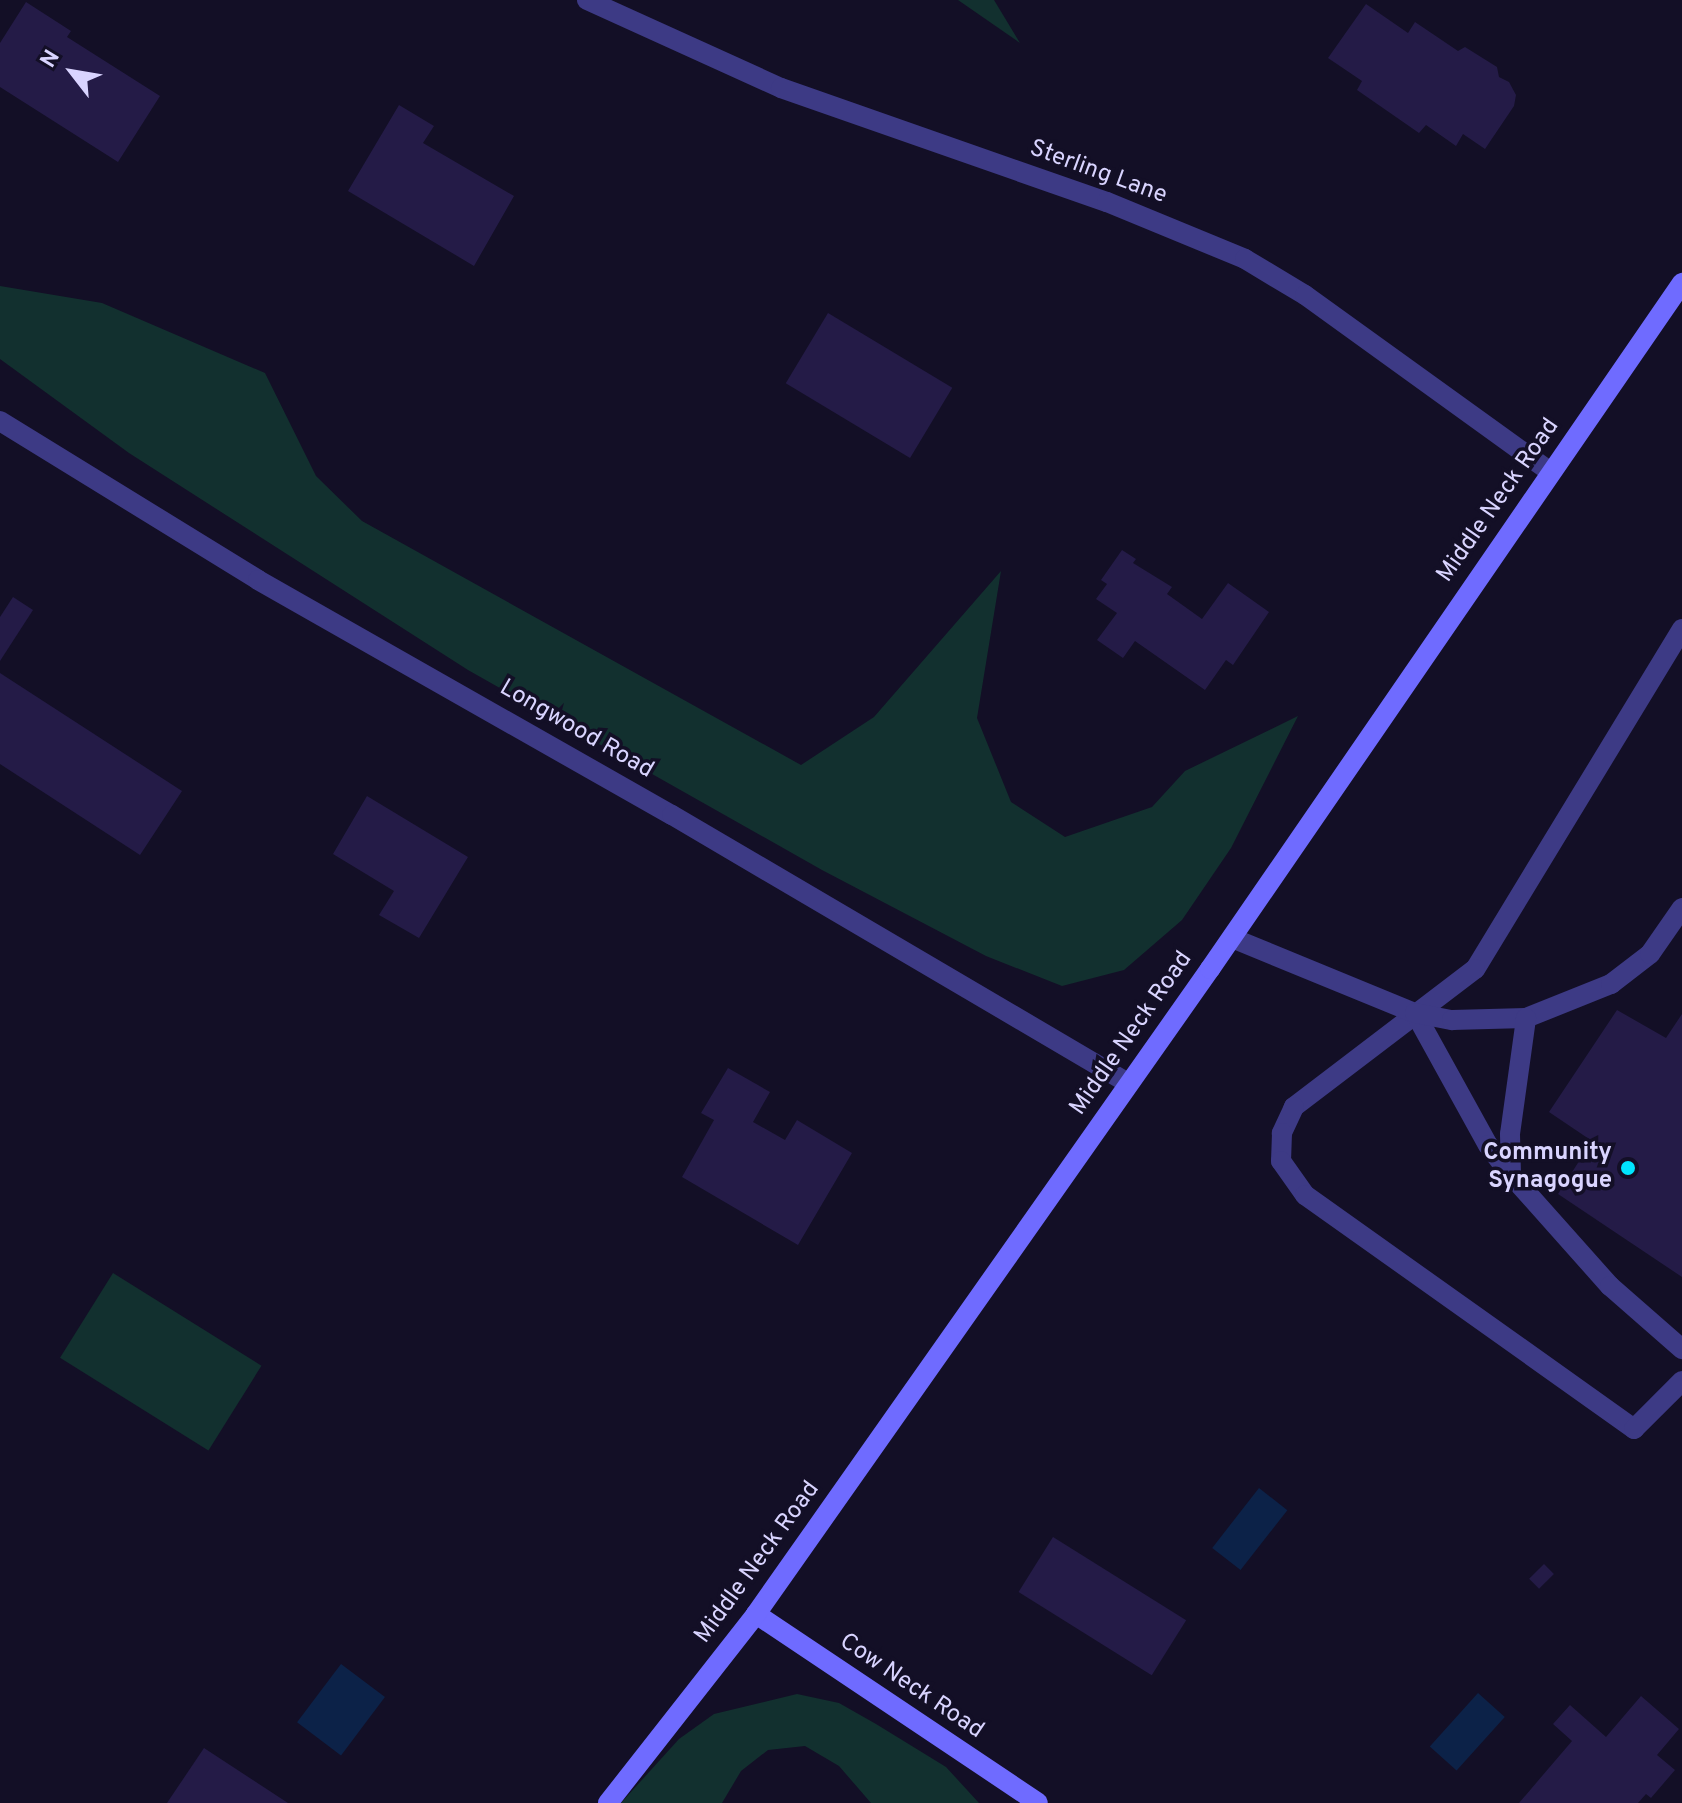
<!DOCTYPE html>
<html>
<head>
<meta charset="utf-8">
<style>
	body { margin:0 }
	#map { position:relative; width:1682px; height:1803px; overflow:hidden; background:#130f26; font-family:Overpass,sans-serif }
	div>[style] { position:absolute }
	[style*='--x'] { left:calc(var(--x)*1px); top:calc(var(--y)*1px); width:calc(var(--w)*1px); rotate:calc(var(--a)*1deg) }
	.green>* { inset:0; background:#12302f; transform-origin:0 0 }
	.water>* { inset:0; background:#0c2248; transform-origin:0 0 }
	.building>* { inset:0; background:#241b47; transform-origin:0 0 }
	.service>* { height:20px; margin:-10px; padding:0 10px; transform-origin:10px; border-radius:10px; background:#3d3a85 }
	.minor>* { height:20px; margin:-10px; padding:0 10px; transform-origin:10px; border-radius:10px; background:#3d3a85 }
	.secondary>* { height:20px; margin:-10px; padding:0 10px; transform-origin:10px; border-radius:10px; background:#6f6bff }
	.dots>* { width:22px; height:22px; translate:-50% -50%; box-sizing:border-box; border:4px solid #130f26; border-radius:50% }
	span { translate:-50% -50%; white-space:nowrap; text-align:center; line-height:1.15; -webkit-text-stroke:7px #130f26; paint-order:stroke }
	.street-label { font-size:24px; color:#d9d4ff }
	.poi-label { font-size:24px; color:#d9d4ff; font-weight:700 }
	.right { translate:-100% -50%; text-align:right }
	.north { position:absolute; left:32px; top:32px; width:80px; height:80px; -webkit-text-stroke:6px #130f26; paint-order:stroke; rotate:301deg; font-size:22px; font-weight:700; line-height:32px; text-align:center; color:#d9d4ff }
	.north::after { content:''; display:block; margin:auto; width:28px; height:36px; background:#d9d4ff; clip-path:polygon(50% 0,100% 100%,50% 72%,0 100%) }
</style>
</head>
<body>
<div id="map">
	<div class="green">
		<i style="clip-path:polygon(958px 0,994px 0,1020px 43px)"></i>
		<i style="clip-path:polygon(0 286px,102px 303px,265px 373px,316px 476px,362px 521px,801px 765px,874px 717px,1001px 571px,977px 718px,1011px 802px,1065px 837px,1152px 807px,1185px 771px,1298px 716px,1231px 848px,1182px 920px,1124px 970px,1062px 986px,986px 956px,822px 870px,468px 670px,129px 453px,0 359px)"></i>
		<i style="left:113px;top:1273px;width:175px;height:100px;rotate:32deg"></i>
		<i style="clip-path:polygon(797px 1694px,839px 1703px,876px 1724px,946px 1767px,979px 1803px,871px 1803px,839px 1766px,805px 1746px,768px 1750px,741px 1771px,722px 1803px,621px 1803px,679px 1739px,714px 1714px)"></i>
	</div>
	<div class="water">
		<i style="left:1259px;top:1488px;width:36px;height:76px;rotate:38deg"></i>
		<i style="left:341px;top:1664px;width:55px;height:73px;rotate:37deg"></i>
		<i style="left:1478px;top:1693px;width:36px;height:72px;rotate:42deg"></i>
	</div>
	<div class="building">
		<i style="clip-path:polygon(26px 2px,71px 31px,67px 37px,160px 96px,118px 162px,0 87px,0 43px)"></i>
		<i style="clip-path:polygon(1366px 4px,1408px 33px,1415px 22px,1458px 51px,1465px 47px,1497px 67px,1499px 77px,1509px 82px,1516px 95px,1514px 106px,1485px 149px,1463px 134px,1456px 146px,1426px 125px,1419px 133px,1357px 90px,1362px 81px,1328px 58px)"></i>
		<i style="clip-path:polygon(399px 105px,434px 126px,423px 143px,514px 196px,474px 266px,348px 191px)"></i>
		<i style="left:828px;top:313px;width:145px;height:82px;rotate:31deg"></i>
		<i style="clip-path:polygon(1122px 550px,1136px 559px,1133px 563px,1172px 587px,1167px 594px,1202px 619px,1228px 583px,1269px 612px,1233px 665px,1226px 660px,1205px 690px,1135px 641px,1123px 658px,1097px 640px,1117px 613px,1096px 599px,1107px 584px,1101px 580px)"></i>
		<i style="clip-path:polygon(13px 597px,33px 610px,0 661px,0 617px)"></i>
		<i style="clip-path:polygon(0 673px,182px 791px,140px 855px,0 764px)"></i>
		<i style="clip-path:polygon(367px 796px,468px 857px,419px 938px,379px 915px,394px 891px,333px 854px)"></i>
		<i style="clip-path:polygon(1617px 1010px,1666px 1038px,1682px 1014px,1682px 1277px,1558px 1194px,1592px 1141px,1549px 1112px)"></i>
		<i style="clip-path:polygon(728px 1068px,770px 1092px,753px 1122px,785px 1140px,797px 1120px,852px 1153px,798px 1245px,682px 1177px,714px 1120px,701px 1113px)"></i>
		<i style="left:1053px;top:1537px;width:157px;height:65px;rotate:32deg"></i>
		<i style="left:1544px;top:1564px;width:14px;height:21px;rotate:45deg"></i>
		<i style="clip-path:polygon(1641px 1696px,1679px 1729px,1657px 1755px,1675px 1770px,1651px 1798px,1646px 1794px,1638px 1803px,1519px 1803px,1572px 1741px,1553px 1724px,1570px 1705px,1606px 1737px)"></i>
		<i style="clip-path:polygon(204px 1748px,288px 1803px,167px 1803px)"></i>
	</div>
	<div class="service">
		<i style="--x:1682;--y:629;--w:398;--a:121.3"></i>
		<i style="--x:1475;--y:969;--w:228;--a:142.7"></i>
		<i style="--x:1294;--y:1107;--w:29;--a:115"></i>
		<i style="--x:1282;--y:1133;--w:28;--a:92"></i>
		<i style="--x:1281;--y:1161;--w:42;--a:54.8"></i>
		<i style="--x:1305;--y:1195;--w:404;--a:35.4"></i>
		<i style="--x:1634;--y:1429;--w:68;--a:-45"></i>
		<i style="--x:1232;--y:938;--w:198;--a:22.3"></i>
		<i style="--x:1415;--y:1013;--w:151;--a:61.1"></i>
		<i style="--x:1488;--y:1145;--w:38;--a:53"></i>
		<i style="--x:1511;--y:1175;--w:149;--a:48.3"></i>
		<i style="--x:1610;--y:1286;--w:96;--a:41.2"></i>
		<i style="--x:1415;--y:1013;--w:38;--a:11"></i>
		<i style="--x:1452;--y:1020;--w:74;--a:-1.5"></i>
		<i style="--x:1526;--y:1018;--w:92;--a:-21.8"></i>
		<i style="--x:1611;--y:984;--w:49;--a:-37.6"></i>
		<i style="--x:1650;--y:954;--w:56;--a:-55.2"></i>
		<i style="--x:1511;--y:1175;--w:41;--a:-91.4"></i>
		<i style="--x:1510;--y:1134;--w:117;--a:-82.1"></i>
	</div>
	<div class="minor">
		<i style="--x:587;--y:0;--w:213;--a:24.4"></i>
		<i style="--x:781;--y:88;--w:345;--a:19.3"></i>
		<i style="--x:1107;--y:202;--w:149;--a:22.4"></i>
		<i style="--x:1245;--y:259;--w:70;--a:31"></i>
		<i style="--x:1305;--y:295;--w:302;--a:35.8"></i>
		<i style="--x:0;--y:421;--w:303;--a:31.6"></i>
		<i style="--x:258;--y:580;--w:476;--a:29.6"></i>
		<i style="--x:672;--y:815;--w:529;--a:30.44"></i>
	</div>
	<div class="secondary">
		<i style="--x:756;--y:1614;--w:339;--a:33.8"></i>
		<i style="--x:608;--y:1803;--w:240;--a:-51.9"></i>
		<i style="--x:756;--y:1614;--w:789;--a:-54.86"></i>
		<i style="--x:1210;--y:969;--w:833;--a:-55.47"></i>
	</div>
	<div class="dots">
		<i style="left:1628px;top:1168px;background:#00e5ff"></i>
	</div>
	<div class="street-label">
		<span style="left:1098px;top:173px;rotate:20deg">Sterling Lane</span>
		<span style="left:1499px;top:501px;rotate:-55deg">Middle Neck Road</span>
		<span style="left:576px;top:730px;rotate:30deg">Longwood Road</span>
		<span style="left:1132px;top:1034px;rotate:-55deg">Middle Neck Road</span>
		<span style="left:758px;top:1563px;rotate:-54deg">Middle Neck Road</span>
		<span style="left:911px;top:1687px;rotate:34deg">Cow Neck Road</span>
	</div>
	<div class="poi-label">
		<span class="right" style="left:1612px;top:1168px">Community<br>Synagogue</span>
	</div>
	<div class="north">N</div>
</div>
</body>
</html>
